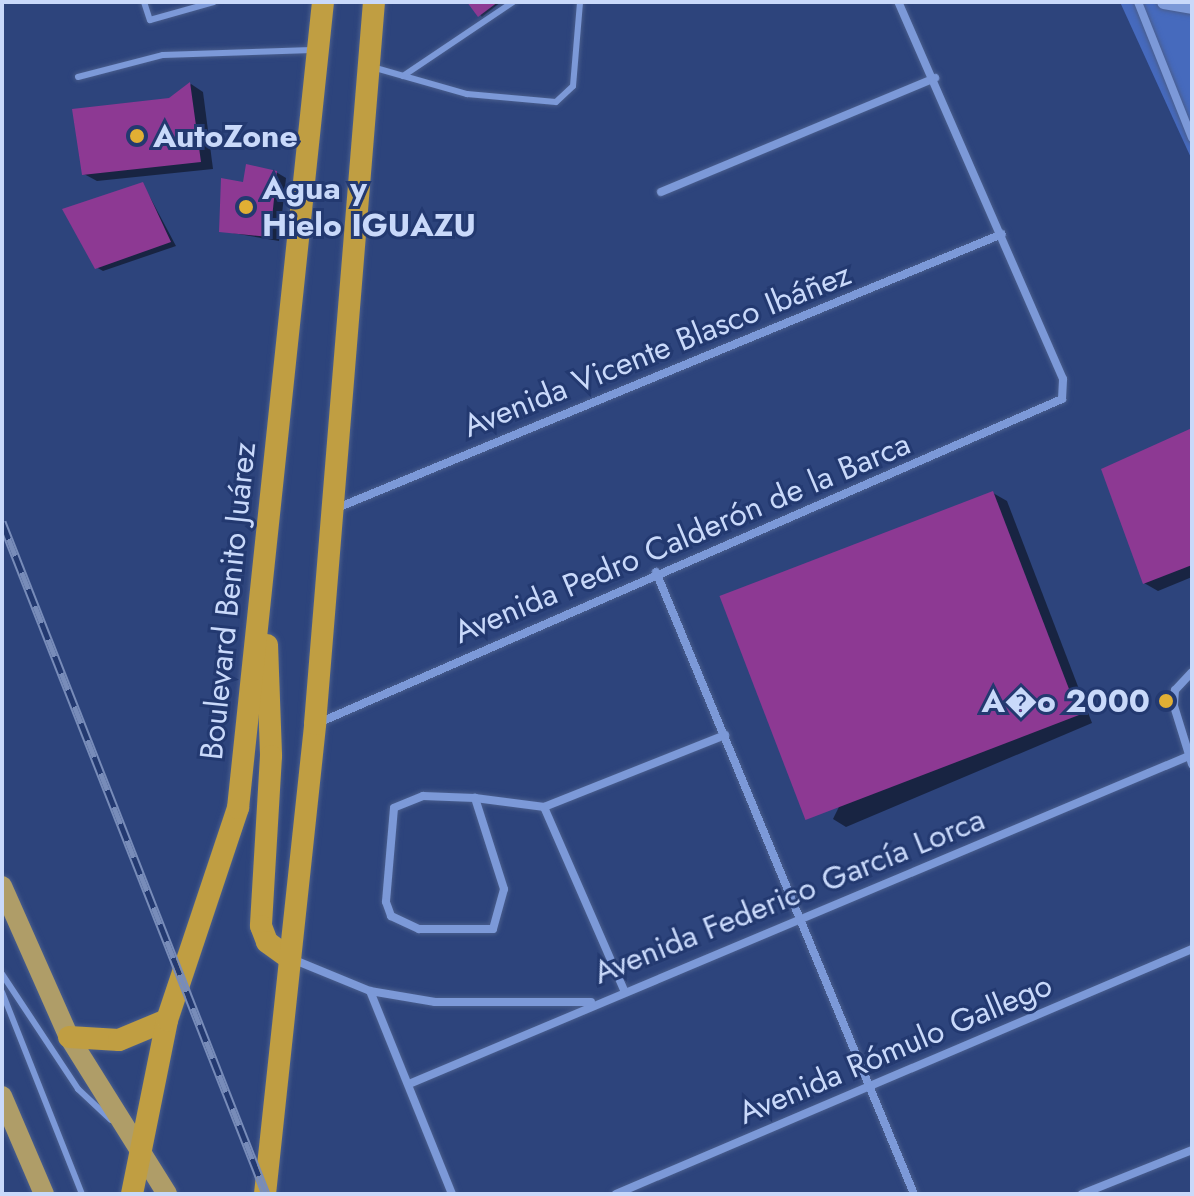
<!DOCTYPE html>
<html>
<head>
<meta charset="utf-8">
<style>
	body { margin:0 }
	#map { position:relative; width:1194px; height:1196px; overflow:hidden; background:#2d447c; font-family:Jost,sans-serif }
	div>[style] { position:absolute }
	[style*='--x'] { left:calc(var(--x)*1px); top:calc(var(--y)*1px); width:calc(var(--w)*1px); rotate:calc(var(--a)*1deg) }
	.green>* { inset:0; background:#466abd }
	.shadow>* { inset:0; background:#0007 }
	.building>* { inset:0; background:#8d3993; transform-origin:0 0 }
	.roads { filter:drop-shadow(0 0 2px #4a5e8d) drop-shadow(0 0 2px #4a5e8d) }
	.service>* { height:6px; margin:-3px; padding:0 3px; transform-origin:3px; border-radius:3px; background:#7c99d8 }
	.minor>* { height:8px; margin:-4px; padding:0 4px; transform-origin:4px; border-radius:4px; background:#7c99d8 }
	.tertiary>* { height:14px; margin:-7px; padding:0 7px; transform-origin:7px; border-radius:7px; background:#7c99d8 }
	.primary>* { height:20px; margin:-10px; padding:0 10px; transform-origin:10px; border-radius:10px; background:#af9d68 }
	.trunk>* { height:22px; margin:-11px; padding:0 11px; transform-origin:11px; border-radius:11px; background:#c09e42 }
	.rail>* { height:9px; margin-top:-4.5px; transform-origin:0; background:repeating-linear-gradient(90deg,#233970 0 18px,#788cb9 0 36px); box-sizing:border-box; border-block:2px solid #788cb9 }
	.dots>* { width:22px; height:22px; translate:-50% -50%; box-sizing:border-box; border:4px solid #233970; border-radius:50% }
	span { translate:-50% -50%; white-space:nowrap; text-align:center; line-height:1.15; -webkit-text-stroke:6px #233970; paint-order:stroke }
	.poi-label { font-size:32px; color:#c9d9fa; font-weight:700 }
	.left { translate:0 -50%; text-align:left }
	.right { translate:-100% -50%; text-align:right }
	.street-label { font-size:32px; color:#c9d9fa }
	.frame { position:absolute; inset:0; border:4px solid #c9d9fa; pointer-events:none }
</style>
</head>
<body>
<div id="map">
	<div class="green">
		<i style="clip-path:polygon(1120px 2px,1192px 3px,1192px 160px)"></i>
	</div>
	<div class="shadow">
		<i style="clip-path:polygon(470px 2px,501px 2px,482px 17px)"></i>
		<i style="clip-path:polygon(191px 84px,203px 92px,213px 169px,97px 181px,84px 174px)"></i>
		<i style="clip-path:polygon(276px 172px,286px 178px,279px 241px,221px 231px,245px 184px)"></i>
		<i style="clip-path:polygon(143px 184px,176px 246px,103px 271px,96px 267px)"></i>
		<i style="clip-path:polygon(1192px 431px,1192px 577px,1158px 591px,1144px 583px)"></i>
		<i style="clip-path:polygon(993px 493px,1007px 501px,1092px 723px,846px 827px,833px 819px)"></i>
	</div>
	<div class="building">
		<i style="clip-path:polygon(467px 2px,498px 2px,478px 17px)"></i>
		<i style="clip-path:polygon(190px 82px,201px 162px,82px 175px,72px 109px,169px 98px)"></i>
		<i style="clip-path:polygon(246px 164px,277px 171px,270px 237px,219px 232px,221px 178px,243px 182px)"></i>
		<i style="clip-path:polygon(143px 182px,171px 242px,95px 269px,62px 209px)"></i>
		<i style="clip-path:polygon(1192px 428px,1192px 565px,1143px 584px,1101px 469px)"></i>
		<i style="left:993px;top:491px;width:240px;height:293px;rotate:69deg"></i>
	</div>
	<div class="roads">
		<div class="service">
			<i style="--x:144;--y:2;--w:19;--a:72"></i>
			<i style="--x:150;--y:20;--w:66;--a:-15.7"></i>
			<i style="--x:372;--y:67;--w:99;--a:15.9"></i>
			<i style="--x:467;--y:94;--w:89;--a:5.1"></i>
			<i style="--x:556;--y:102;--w:23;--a:-43"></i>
			<i style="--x:573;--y:86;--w:84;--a:-85.2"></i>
			<i style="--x:403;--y:76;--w:133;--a:-33.9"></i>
			<i style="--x:78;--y:77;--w:88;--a:-14.5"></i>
			<i style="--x:163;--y:55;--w:149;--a:-1.9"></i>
			<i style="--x:2;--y:974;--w:138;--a:56.5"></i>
			<i style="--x:78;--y:1089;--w:45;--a:43.2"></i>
			<i style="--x:2;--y:992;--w:217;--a:68.4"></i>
		</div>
		<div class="minor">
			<i style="--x:1138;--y:2;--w:146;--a:68.3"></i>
			<i style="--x:661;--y:192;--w:297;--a:-22.6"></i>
			<i style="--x:337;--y:508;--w:719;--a:-22.39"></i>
			<i style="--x:656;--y:572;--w:673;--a:67.47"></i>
			<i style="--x:1192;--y:672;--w:25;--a:133"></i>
			<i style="--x:1175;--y:690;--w:16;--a:94"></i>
			<i style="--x:1174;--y:706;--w:61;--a:72.8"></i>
			<i style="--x:316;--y:724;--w:814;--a:-23.54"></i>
			<i style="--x:1062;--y:399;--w:20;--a:-87"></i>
			<i style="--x:1063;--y:379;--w:412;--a:-113.6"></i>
			<i style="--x:475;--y:798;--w:52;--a:-177.8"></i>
			<i style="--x:423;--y:796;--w:31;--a:158"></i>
			<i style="--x:394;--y:808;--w:94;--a:94.9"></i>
			<i style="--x:386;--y:902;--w:15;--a:70"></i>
			<i style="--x:391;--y:916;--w:31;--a:25"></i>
			<i style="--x:419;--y:929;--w:74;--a:0"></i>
			<i style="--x:493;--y:929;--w:41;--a:-74.6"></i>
			<i style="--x:504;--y:889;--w:96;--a:-107.7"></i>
			<i style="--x:475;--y:798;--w:70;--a:7.4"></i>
			<i style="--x:544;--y:807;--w:200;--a:66.4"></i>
			<i style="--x:544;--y:807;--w:195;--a:-21.7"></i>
			<i style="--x:292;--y:959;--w:84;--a:22.3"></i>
			<i style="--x:370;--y:991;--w:66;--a:9.6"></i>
			<i style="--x:435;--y:1002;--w:156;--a:0"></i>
			<i style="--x:370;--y:991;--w:219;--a:68"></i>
			<i style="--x:409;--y:1084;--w:846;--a:-22.81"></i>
			<i style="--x:616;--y:1194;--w:626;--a:-23.04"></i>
			<i style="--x:1082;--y:1194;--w:118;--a:-21.8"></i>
		</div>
		<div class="tertiary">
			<i style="--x:1164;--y:2;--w:28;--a:10"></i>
		</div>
		<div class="primary">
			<i style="--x:2;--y:886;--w:165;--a:66.1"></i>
			<i style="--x:69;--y:1037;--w:185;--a:58"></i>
			<i style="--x:2;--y:1096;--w:107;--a:66.8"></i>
		</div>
		<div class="trunk">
			<i style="--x:267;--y:645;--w:111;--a:87.9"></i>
			<i style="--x:271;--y:756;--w:170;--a:93.4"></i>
			<i style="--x:261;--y:926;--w:17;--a:69"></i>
			<i style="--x:267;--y:942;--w:27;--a:36"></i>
			<i style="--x:69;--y:1037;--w:50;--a:3.4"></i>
			<i style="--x:119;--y:1040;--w:52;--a:-22.6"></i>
			<i style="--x:132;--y:1194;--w:177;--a:-78.6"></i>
			<i style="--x:167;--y:1020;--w:224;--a:-71.5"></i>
			<i style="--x:238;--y:808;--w:810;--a:-83.98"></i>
			<i style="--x:265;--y:1194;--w:473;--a:-83.9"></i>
			<i style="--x:315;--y:724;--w:724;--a:-85.33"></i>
		</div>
	</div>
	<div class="rail">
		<i style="--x:2;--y:522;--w:722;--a:68.55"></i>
	</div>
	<div class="dots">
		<i style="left:137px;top:136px;background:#e1af34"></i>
		<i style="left:246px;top:207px;background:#e1af34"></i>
		<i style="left:1166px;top:701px;background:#e1af34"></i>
	</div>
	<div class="poi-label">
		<span class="left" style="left:153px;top:136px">AutoZone</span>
		<span class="left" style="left:262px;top:207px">Agua y<br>Hielo IGUAZU</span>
		<span class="right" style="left:1150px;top:701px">A�o 2000</span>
	</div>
	<div class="street-label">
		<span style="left:657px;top:350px;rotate:-22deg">Avenida Vicente Blasco Ibáñez</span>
		<span style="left:682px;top:538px;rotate:-23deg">Avenida Pedro Calderón de la Barca</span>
		<span style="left:228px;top:601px;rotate:-84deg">Boulevard Benito Juárez</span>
		<span style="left:789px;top:896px;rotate:-22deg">Avenida Federico García Lorca</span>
		<span style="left:895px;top:1049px;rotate:-23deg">Avenida Rómulo Gallego</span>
	</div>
	<div class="frame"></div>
</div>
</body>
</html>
